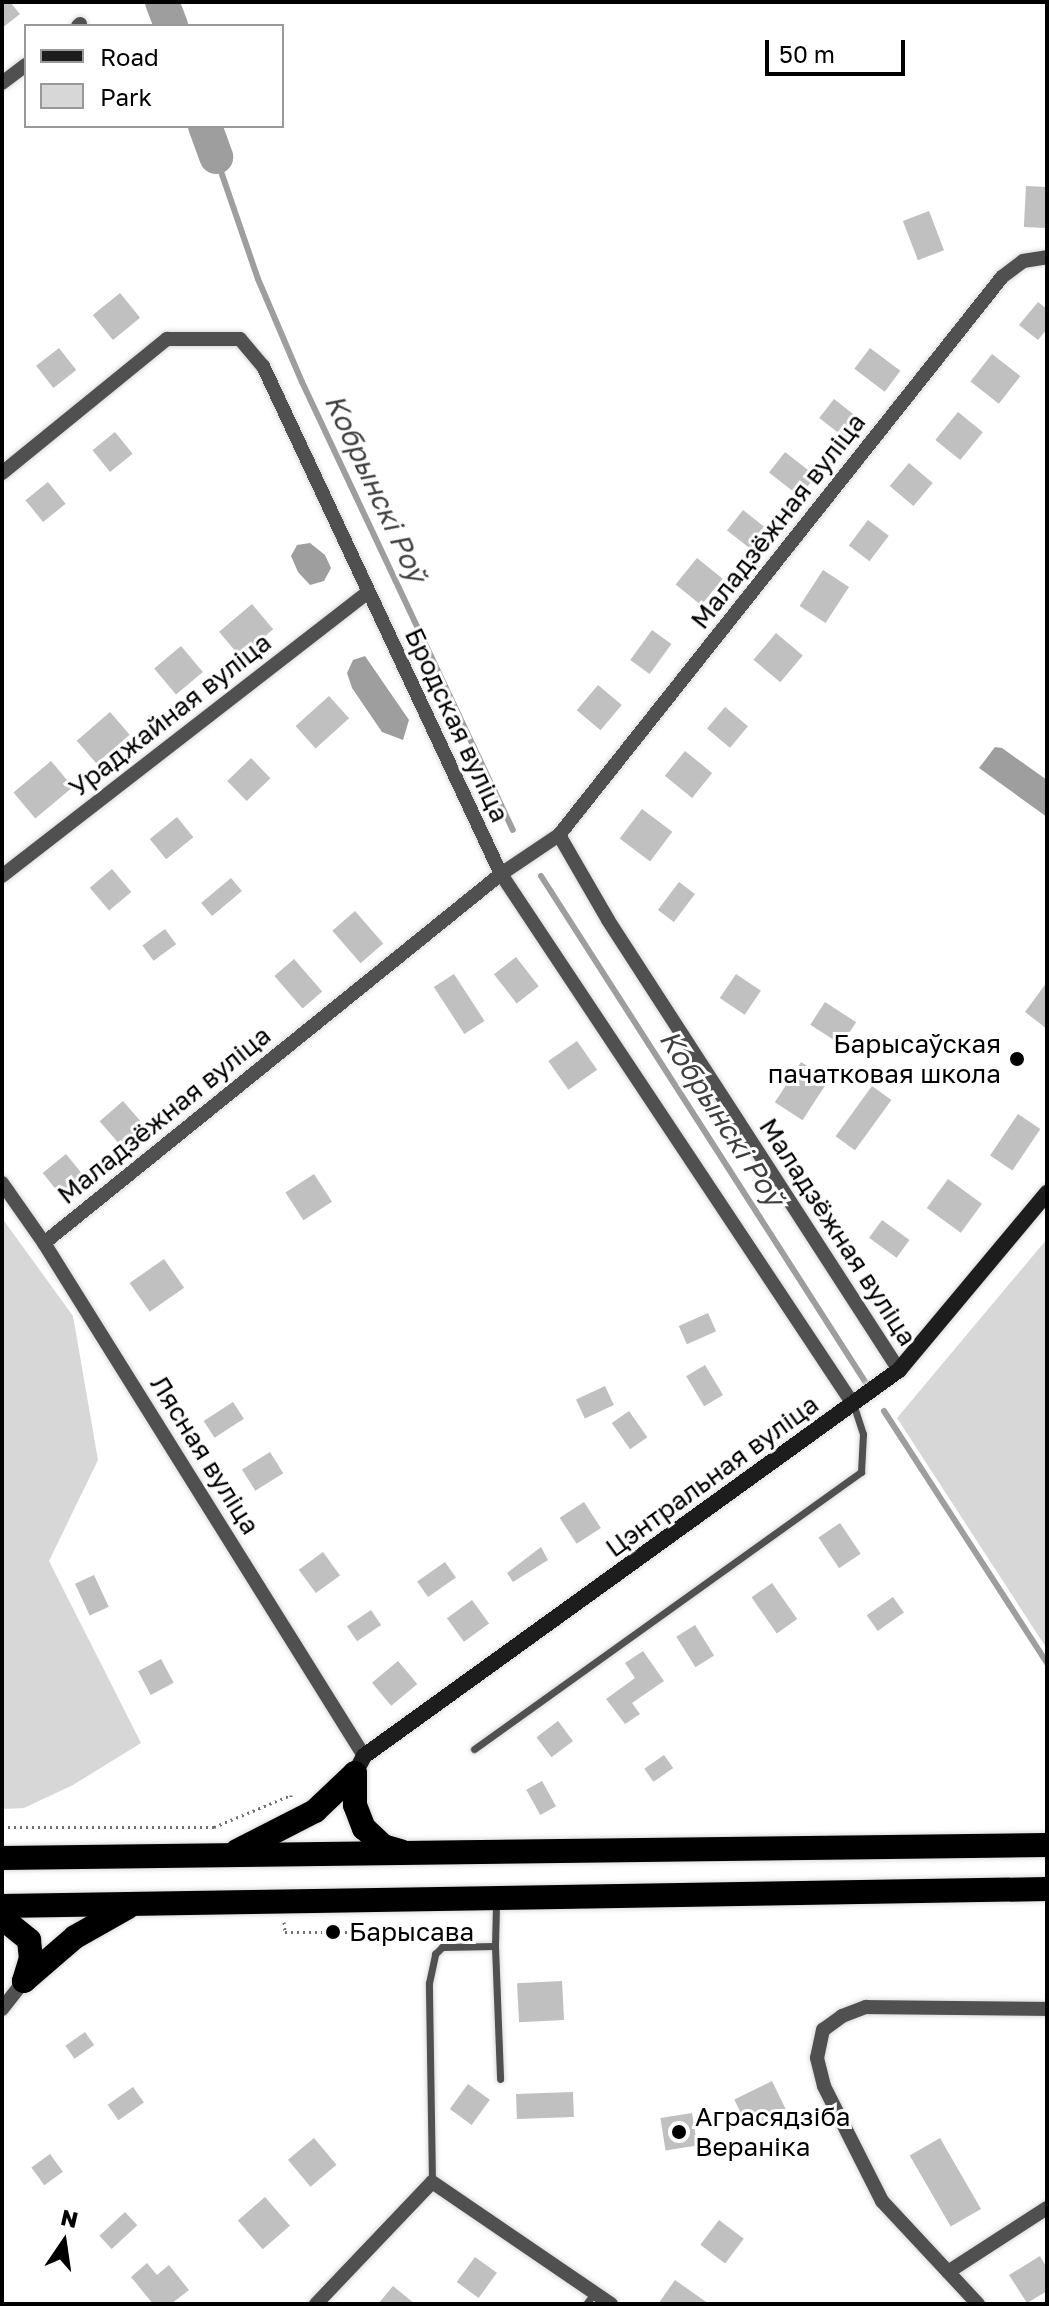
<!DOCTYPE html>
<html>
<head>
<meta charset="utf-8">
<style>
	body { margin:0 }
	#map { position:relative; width:1049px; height:2306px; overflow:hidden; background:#fff; font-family:"Golos Text",sans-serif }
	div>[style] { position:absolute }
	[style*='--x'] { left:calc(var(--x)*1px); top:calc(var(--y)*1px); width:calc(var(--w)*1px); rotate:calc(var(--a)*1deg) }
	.green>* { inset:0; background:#d7d7d7 }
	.water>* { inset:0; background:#9e9e9e }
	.stream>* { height:6px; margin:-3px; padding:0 3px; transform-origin:3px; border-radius:3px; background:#9e9e9e }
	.river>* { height:34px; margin:-17px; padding:0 17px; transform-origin:17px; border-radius:17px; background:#9e9e9e }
	.building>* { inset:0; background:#c0c0c0; transform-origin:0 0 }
	.path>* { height:3px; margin-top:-1.5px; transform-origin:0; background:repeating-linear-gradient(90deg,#727272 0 2px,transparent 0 6px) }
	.roads { filter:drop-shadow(0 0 2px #dbdbdb) drop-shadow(0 0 2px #dbdbdb) }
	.lane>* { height:7px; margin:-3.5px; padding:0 3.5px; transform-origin:3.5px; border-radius:3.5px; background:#505050 }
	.street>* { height:14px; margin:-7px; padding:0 7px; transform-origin:7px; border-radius:7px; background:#505050 }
	.secondary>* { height:16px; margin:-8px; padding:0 8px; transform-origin:8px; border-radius:8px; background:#1d1d1d }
	.highway>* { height:24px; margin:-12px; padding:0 12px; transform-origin:12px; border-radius:12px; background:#000 }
	.dots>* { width:22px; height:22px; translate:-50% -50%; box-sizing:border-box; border:4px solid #fff; border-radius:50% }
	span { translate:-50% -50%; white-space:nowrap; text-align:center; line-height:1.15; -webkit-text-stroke:6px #fff; paint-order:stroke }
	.street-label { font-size:26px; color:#000 }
	.poi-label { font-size:26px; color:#000 }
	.right { translate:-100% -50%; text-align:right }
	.left { translate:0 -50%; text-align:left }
	.water-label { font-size:28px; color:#3f3f3f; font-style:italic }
	.frame { position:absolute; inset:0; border:4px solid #000; pointer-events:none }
	.legend { position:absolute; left:24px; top:24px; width:260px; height:104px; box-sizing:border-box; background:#fff; border:2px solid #999; margin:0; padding:10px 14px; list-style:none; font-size:24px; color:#000 }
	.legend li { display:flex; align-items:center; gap:16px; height:40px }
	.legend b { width:40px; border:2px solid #999 }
	.north { position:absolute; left:24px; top:2202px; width:80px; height:80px; -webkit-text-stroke:6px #fff; paint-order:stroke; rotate:13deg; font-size:22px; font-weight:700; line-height:32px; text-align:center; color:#000 }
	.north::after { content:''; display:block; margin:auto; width:28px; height:36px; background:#000; clip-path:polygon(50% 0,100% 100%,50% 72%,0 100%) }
	.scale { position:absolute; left:765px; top:40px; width:140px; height:36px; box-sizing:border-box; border:4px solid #000; border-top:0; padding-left:10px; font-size:24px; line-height:28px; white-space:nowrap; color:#000; -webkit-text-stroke:6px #fff; paint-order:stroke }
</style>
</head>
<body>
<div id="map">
	<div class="green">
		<i style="clip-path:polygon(2px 1218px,73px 1316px,98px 1460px,49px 1561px,141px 1743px,73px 1785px,24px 1808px,2px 1809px)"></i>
		<i style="clip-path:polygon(1047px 1239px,1047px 1649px,897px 1418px)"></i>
	</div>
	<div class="water">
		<i style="clip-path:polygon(310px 543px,325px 555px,331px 568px,324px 581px,310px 585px,298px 572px,291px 556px,297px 545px)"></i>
		<i style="clip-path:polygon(365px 656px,409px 720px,403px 740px,382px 732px,352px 688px,347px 673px,353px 660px)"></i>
		<i style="clip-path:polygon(995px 747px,1002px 748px,1047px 780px,1047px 817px,979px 768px)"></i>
	</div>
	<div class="stream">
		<i style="--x:216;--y:157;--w:129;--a:71"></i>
		<i style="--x:258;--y:279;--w:112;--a:66.9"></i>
		<i style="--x:302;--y:382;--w:495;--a:64.8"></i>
		<i style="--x:541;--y:876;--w:602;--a:57.34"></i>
		<i style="--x:884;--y:1411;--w:300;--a:57.1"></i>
	</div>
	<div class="river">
		<i style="--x:162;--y:2;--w:26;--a:69"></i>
		<i style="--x:205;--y:126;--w:33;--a:70"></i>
	</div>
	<div class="building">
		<i style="clip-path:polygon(2px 2px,10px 2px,20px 14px,2px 28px)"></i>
		<i style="left:1026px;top:186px;width:21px;height:41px;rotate:3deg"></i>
		<i style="left:929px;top:211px;width:42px;height:28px;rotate:69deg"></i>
		<i style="left:120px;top:293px;width:32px;height:35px;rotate:51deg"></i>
		<i style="clip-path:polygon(1038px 302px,1047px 309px,1047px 329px,1038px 340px,1019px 325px)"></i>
		<i style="left:59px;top:348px;width:28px;height:29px;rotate:52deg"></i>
		<i style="left:870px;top:348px;width:38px;height:26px;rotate:37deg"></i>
		<i style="left:992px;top:354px;width:36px;height:35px;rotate:38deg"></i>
		<i style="left:834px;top:399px;width:34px;height:24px;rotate:38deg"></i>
		<i style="left:958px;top:412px;width:32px;height:36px;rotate:39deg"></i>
		<i style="left:115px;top:432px;width:28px;height:29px;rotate:51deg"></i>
		<i style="left:785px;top:452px;width:39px;height:26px;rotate:38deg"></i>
		<i style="left:909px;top:463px;width:31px;height:30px;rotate:40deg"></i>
		<i style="left:48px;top:482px;width:28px;height:29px;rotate:51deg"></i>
		<i style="left:743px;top:510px;width:31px;height:26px;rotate:38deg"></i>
		<i style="left:868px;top:520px;width:26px;height:32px;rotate:37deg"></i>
		<i style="left:697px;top:558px;width:33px;height:34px;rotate:39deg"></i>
		<i style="left:823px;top:570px;width:31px;height:43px;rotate:33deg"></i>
		<i style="left:252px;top:604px;width:33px;height:43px;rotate:50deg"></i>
		<i style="left:652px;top:630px;width:24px;height:37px;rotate:36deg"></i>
		<i style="left:776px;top:633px;width:35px;height:35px;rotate:40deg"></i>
		<i style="left:181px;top:646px;width:34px;height:35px;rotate:50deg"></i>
		<i style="left:598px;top:685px;width:31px;height:33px;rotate:40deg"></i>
		<i style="left:329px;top:696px;width:30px;height:45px;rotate:48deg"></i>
		<i style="left:725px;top:707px;width:30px;height:28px;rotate:40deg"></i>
		<i style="left:110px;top:712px;width:30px;height:44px;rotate:49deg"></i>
		<i style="left:685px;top:751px;width:35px;height:32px;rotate:39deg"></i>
		<i style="left:251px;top:758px;width:28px;height:33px;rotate:46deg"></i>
		<i style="left:51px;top:761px;width:34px;height:49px;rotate:50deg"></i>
		<i style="left:642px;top:809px;width:38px;height:37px;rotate:37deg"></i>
		<i style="left:177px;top:817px;width:26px;height:35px;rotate:51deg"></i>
		<i style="left:112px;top:869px;width:30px;height:29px;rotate:50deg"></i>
		<i style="left:231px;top:878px;width:17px;height:39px;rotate:50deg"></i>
		<i style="left:679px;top:882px;width:20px;height:35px;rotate:37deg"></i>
		<i style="left:355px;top:911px;width:43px;height:30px;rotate:49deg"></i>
		<i style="left:165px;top:929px;width:19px;height:28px;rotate:54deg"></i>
		<i style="left:516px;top:957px;width:37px;height:28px;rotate:52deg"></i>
		<i style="left:294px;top:959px;width:43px;height:26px;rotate:49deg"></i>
		<i style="left:454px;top:974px;width:56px;height:24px;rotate:57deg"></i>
		<i style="left:736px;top:974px;width:30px;height:29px;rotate:34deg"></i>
		<i style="clip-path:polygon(1047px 982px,1047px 1029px,1025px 1012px)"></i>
		<i style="left:825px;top:1002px;width:37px;height:27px;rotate:33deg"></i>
		<i style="left:577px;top:1041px;width:35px;height:35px;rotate:55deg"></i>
		<i style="left:801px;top:1062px;width:33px;height:48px;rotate:33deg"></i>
		<i style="left:872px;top:1086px;width:24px;height:62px;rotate:36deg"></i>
		<i style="left:123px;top:1101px;width:38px;height:31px;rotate:49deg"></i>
		<i style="left:1018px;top:1114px;width:27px;height:50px;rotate:34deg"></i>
		<i style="left:66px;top:1154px;width:32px;height:30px;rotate:51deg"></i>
		<i style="left:314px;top:1174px;width:33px;height:34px;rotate:57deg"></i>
		<i style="left:948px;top:1179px;width:42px;height:36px;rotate:36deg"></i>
		<i style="left:882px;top:1220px;width:34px;height:22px;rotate:36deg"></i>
		<i style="left:164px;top:1259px;width:35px;height:42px;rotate:55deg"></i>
		<i style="left:708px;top:1313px;width:20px;height:32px;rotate:66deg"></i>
		<i style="left:705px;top:1365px;width:35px;height:22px;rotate:59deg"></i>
		<i style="left:605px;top:1386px;width:21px;height:32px;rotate:65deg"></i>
		<i style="left:233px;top:1402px;width:20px;height:35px;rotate:57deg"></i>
		<i style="left:629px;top:1411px;width:32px;height:21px;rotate:55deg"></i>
		<i style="left:270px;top:1452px;width:25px;height:33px;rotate:58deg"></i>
		<i style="left:584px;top:1502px;width:31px;height:29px;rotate:57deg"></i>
		<i style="left:840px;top:1523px;width:37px;height:26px;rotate:56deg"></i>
		<i style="clip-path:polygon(541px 1547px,548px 1560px,513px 1582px,507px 1573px)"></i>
		<i style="left:323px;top:1552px;width:29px;height:30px;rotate:54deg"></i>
		<i style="left:445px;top:1562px;width:19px;height:34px;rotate:55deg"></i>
		<i style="left:94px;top:1575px;width:35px;height:21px;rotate:65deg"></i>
		<i style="left:772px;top:1583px;width:44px;height:25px;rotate:55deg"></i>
		<i style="left:893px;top:1597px;width:19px;height:32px;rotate:55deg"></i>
		<i style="left:472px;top:1600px;width:29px;height:31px;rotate:54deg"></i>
		<i style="left:371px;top:1610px;width:18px;height:29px;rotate:56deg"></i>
		<i style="left:695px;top:1625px;width:36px;height:22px;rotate:58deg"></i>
		<i style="clip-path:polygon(643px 1651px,664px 1681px,632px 1703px,640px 1714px,625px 1724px,606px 1699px,635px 1678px,625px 1663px)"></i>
		<i style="left:161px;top:1659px;width:27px;height:26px;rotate:62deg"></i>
		<i style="left:398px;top:1661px;width:30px;height:34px;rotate:50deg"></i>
		<i style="left:558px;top:1721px;width:25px;height:27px;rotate:53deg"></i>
		<i style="left:664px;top:1755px;width:16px;height:24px;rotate:55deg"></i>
		<i style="left:542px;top:1781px;width:29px;height:18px;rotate:61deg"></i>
		<i style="left:562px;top:1981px;width:39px;height:45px;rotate:87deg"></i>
		<i style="left:85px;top:2032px;width:16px;height:24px;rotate:55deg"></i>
		<i style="left:772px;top:2081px;width:32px;height:42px;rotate:64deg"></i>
		<i style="left:468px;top:2084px;width:27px;height:31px;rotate:36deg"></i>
		<i style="left:133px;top:2087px;width:19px;height:31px;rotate:55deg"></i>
		<i style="left:573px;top:2092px;width:25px;height:57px;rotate:88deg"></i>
		<i style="left:692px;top:2113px;width:33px;height:32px;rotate:81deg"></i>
		<i style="left:314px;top:2138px;width:35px;height:34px;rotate:50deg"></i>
		<i style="left:940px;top:2138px;width:82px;height:35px;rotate:60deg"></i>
		<i style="left:50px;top:2154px;width:22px;height:23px;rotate:54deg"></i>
		<i style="left:265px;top:2197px;width:38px;height:36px;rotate:49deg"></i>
		<i style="left:125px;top:2212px;width:18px;height:35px;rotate:47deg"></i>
		<i style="left:719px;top:2220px;width:31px;height:31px;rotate:37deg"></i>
		<i style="clip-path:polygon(1040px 2256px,1047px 2268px,1047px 2291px,1027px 2303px,1009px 2275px)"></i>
		<i style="left:475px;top:2257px;width:27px;height:31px;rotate:36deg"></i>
		<i style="clip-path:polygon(147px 2263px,157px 2275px,169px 2265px,189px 2290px,171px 2304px,153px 2304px,131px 2277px)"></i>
		<i style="clip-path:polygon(675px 2280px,709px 2304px,658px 2304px)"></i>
		<i style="clip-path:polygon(393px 2286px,415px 2304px,378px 2304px)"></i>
	</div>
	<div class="path">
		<i style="--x:2;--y:1827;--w:212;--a:0"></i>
		<i style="--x:214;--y:1827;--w:83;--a:-22.6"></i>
		<i style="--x:291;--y:1795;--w:3;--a:90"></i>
		<i style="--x:284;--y:1922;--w:10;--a:84"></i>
		<i style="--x:285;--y:1932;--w:93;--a:0"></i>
	</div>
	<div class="roads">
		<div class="lane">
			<i style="--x:474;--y:1749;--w:476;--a:-35.6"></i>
			<i style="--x:861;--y:1472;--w:38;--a:-87"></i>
			<i style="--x:863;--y:1434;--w:32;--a:-108"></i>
			<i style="--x:495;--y:1946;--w:42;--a:-88.6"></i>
			<i style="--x:432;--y:2182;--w:199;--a:-90.9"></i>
			<i style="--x:429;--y:1983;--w:30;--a:-78"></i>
			<i style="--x:435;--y:1954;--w:10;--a:-45"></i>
			<i style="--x:442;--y:1947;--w:53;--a:-1.1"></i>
			<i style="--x:495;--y:1946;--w:133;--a:87.8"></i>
			<i style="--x:586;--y:2304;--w:15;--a:-53"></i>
		</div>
		<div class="street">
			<i style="--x:78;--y:26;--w:3;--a:-45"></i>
			<i style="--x:2;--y:83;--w:30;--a:-37"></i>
			<i style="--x:2;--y:473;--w:213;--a:-39.1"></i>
			<i style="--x:167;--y:339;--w:73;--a:0"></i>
			<i style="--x:240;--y:339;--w:35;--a:50"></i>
			<i style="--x:263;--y:366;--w:561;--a:64.9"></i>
			<i style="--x:501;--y:874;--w:636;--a:56.41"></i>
			<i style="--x:559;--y:835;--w:98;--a:60"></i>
			<i style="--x:608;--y:920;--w:536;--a:57.11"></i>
			<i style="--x:2;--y:876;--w:463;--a:-37.8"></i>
			<i style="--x:2;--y:1183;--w:73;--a:55"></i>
			<i style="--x:44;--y:1243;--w:605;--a:58.04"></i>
			<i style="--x:44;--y:1243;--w:587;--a:-38.92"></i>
			<i style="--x:501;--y:874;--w:70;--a:-33.9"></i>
			<i style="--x:559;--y:835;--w:712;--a:-51.55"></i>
			<i style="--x:1002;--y:277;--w:26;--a:-37"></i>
			<i style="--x:1023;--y:261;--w:24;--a:-9"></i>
			<i style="--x:2;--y:2009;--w:36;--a:-52"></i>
			<i style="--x:948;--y:2272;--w:118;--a:-32.9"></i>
			<i style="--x:316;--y:2304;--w:168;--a:-46.4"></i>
			<i style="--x:432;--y:2182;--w:217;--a:34.3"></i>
			<i style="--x:978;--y:2304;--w:141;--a:-133"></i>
			<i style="--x:882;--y:2201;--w:129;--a:-116.8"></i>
			<i style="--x:824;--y:2086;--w:29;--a:-104"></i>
			<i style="--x:817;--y:2058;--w:29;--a:-78"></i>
			<i style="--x:823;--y:2030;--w:24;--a:-36"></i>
			<i style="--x:842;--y:2016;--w:26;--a:-21"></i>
			<i style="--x:866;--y:2007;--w:181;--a:0.6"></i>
		</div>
		<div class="secondary">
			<i style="--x:355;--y:1773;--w:19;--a:-62"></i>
			<i style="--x:364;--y:1756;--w:660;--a:-35.81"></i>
			<i style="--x:899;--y:1370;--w:231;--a:-50.1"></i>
		</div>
		<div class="highway">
			<i style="--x:355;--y:1773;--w:32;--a:90"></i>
			<i style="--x:355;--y:1805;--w:25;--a:69"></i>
			<i style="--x:364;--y:1828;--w:26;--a:43"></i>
			<i style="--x:383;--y:1846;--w:18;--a:16"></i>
			<i style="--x:237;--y:1851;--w:88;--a:-27.1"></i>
			<i style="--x:315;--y:1811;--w:55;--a:-43.5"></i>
			<i style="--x:2;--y:1858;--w:1045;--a:-0.71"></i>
			<i style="--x:2;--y:1906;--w:1045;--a:-0.93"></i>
			<i style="--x:2;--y:1918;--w:35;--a:39"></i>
			<i style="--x:29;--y:1940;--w:18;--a:84"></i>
			<i style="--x:31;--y:1958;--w:24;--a:107"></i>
			<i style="--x:24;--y:1981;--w:67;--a:-40.8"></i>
			<i style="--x:75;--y:1937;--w:61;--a:-29.5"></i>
		</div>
	</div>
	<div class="dots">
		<i style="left:1017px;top:1059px;background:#000"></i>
		<i style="left:333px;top:1932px;background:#000"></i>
		<i style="left:679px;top:2132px;background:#000"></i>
	</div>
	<div class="street-label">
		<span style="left:778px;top:521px;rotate:-52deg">Маладзёжная вуліца</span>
		<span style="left:170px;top:715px;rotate:-38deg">Ураджайная вуліца</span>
		<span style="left:457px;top:725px;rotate:65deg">Бродская вуліца</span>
		<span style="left:164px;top:1115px;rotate:-39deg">Маладзёжная вуліца</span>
		<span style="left:838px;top:1232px;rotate:57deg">Маладзёжная вуліца</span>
		<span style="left:205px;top:1455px;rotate:58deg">Лясная вуліца</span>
		<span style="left:712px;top:1476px;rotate:-36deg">Цэнтральная вуліца</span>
	</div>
	<div class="poi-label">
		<span class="right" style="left:1001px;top:1059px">Барысаўская<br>пачатковая школа</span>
		<span class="left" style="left:349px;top:1932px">Барысава</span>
		<span class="left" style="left:695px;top:2132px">Аграсядзіба<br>Вераніка</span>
	</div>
	<div class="water-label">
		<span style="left:376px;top:488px;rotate:65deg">Кобрынскі Роў</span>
		<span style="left:722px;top:1118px;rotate:57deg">Кобрынскі Роў</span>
	</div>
	<div class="frame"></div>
	<ul class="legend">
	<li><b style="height:10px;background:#1d1d1d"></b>Road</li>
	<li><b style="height:22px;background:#d7d7d7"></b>Park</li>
	</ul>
	<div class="north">N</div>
	<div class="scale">50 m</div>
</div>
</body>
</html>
